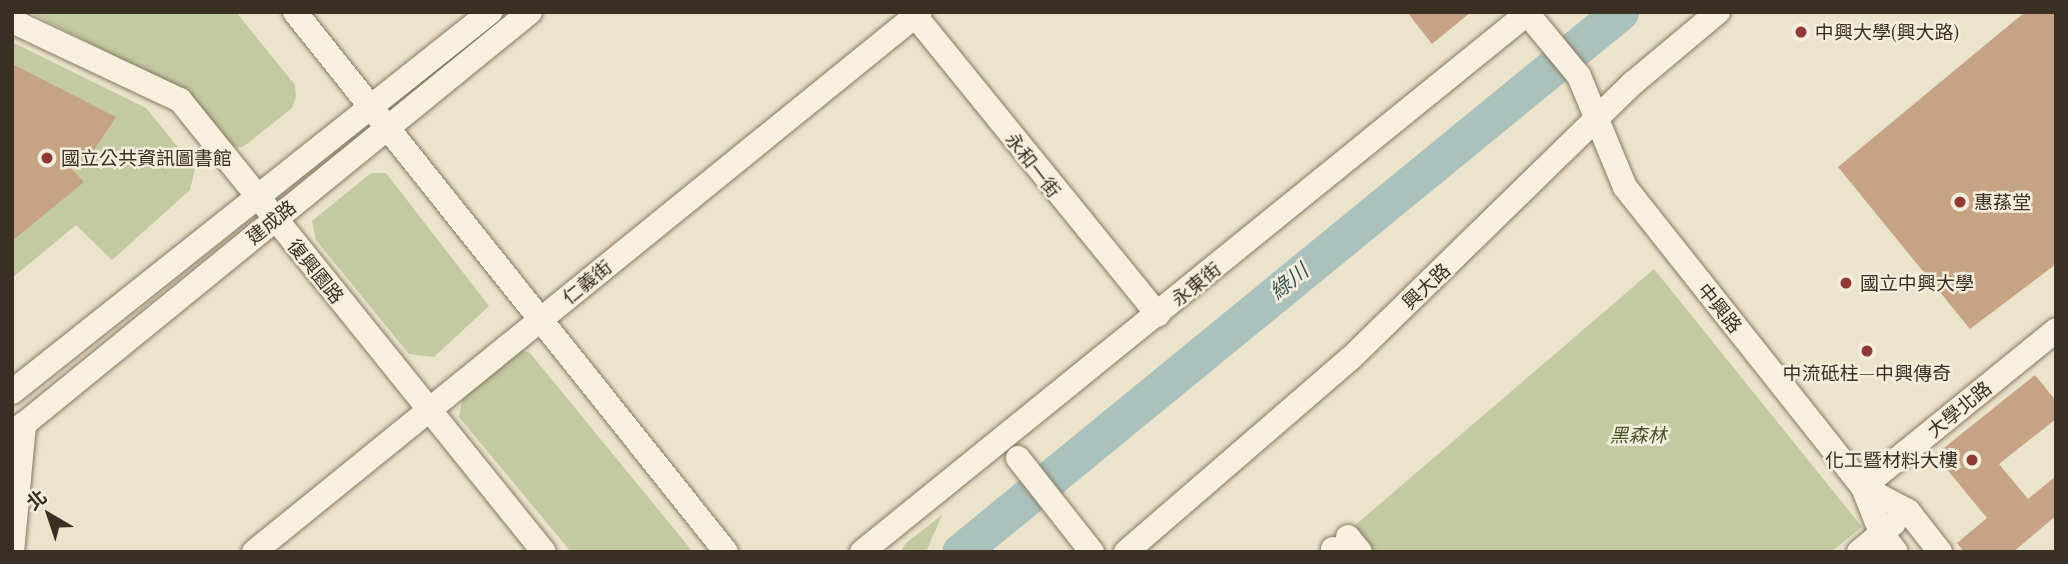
<!DOCTYPE html>
<html>
<head>
<meta charset="utf-8">
<style>
	body { margin:0 }
	#map { position:relative; width:2068px; height:564px; overflow:hidden; background:#ebe3cc; font-family:"Playfair Display","Noto Sans TC",serif }
	div>[style] { position:absolute }
	[style*='--x'] { left:calc(var(--x)*1px); top:calc(var(--y)*1px); width:calc(var(--w)*1px); rotate:calc(var(--a)*1deg) }
	.green>* { inset:0; background:#c3c9a0 }
	.river>* { height:37px; margin:-18.5px; padding:0 18.5px; transform-origin:18.5px; border-radius:18.5px; background:#abc1bb }
	.building>* { inset:0; background:#c6a385 }
	.roads { filter:drop-shadow(0 0 2px #877761) drop-shadow(0 0 2px #877761) }
	.minor>* { height:24px; margin:-12px; padding:0 12px; transform-origin:12px; border-radius:12px; background:#f7f0df }
	.dots>* { width:19px; height:19px; translate:-50% -50%; box-sizing:border-box; border:4px solid #f3eddb; border-radius:50% }
	span { translate:-50% -50%; white-space:nowrap; text-align:center; line-height:1.15; -webkit-text-stroke:5px #f3eddb; paint-order:stroke }
	.poi-label { font-size:19px; color:#392f23 }
	.left { translate:0 -50%; text-align:left }
	.right { translate:-100% -50%; text-align:right }
	.street-label { font-size:19px; color:#392f23 }
	.park-label { font-size:19px; color:#48542b; font-style:italic }
	.water-label { font-size:21px; color:#345756; font-style:italic }
	.frame { position:absolute; inset:0; border:14px solid #392f23; pointer-events:none }
	.north { position:absolute; left:14px; top:480px; width:70px; height:70px; -webkit-text-stroke:5px #f3eddb; paint-order:stroke; rotate:321deg; font-size:19px; font-weight:700; line-height:28px; text-align:center; color:#392f23 }
	.north::after { content:''; display:block; margin:auto; width:24px; height:32px; background:#392f23; clip-path:polygon(50% 0,100% 100%,50% 72%,0 100%) }
</style>
</head>
<body>
<div id="map">
	<div class="green">
		<i style="clip-path:polygon(30px 12px,236px 12px,295px 85px,296px 97px,292px 108px,243px 147px,230px 147px,177px 88px)"></i>
		<i style="clip-path:polygon(12px 42px,146px 108px,195px 168px,190px 190px,112px 260px,76px 225px,12px 278px)"></i>
		<i style="clip-path:polygon(371px 173px,386px 173px,489px 306px,434px 357px,409px 354px,316px 240px,312px 221px)"></i>
		<i style="clip-path:polygon(1654px 269px,1862px 527px,1831px 552px,1373px 552px,1353px 527px)"></i>
		<i style="clip-path:polygon(519px 349px,530px 353px,693px 552px,571px 552px,459px 417px,463px 395px)"></i>
		<i style="clip-path:polygon(942px 515px,926px 552px,901px 552px,905px 544px)"></i>
	</div>
	<div class="river">
		<i style="--x:960;--y:552;--w:853;--a:-39.29"></i>
	</div>
	<div class="building">
		<i style="clip-path:polygon(1407px 12px,1471px 12px,1432px 44px)"></i>
		<i style="clip-path:polygon(2025px 12px,2056px 12px,2056px 264px,1970px 329px,1838px 167px)"></i>
		<i style="clip-path:polygon(12px 64px,116px 117px,94px 150px,70px 167px,84px 182px,12px 241px)"></i>
		<i style="clip-path:polygon(2035px 375px,2056px 401px,2056px 419px,1999px 464px,2028px 499px,2056px 476px,2056px 516px,2013px 552px,1964px 552px,1957px 543px,1987px 518px,1935px 455px)"></i>
	</div>
	<div class="roads">
		<div class="minor">
			<i style="--x:295;--y:12;--w:691;--a:51.4"></i>
			<i style="--x:912;--y:12;--w:390;--a:50.9"></i>
			<i style="--x:1526;--y:12;--w:83;--a:50.4"></i>
			<i style="--x:1579;--y:76;--w:120;--a:67.5"></i>
			<i style="--x:1625;--y:187;--w:383;--a:51.6"></i>
			<i style="--x:1863;--y:487;--w:49;--a:68.6"></i>
			<i style="--x:1881;--y:533;--w:24;--a:52"></i>
			<i style="--x:12;--y:21;--w:186;--a:25.2"></i>
			<i style="--x:180;--y:100;--w:580;--a:51.16"></i>
			<i style="--x:12;--y:392;--w:611;--a:-38.48"></i>
			<i style="--x:12;--y:434;--w:668;--a:-39.17"></i>
			<i style="--x:1018;--y:458;--w:120;--a:51.8"></i>
			<i style="--x:1863;--y:487;--w:249;--a:-39.1"></i>
			<i style="--x:1863;--y:487;--w:51;--a:28.1"></i>
			<i style="--x:1908;--y:511;--w:52;--a:52"></i>
			<i style="--x:1348;--y:537;--w:19;--a:51"></i>
			<i style="--x:1333;--y:549;--w:4;--a:45"></i>
			<i style="--x:12;--y:552;--w:129;--a:-84.6"></i>
			<i style="--x:254;--y:552;--w:857;--a:-39.04"></i>
			<i style="--x:862;--y:552;--w:858;--a:-38.99"></i>
			<i style="--x:1126;--y:552;--w:297;--a:-40.8"></i>
			<i style="--x:1351;--y:358;--w:394;--a:-44.3"></i>
			<i style="--x:1633;--y:83;--w:111;--a:-39.9"></i>
			<i style="--x:1859;--y:552;--w:45;--a:-39.6"></i>
		</div>
	</div>
	<div class="dots">
		<i style="left:1801px;top:32px;background:#913936"></i>
		<i style="left:47px;top:158px;background:#913936"></i>
		<i style="left:1960px;top:202px;background:#913936"></i>
		<i style="left:1846px;top:283px;background:#913936"></i>
		<i style="left:1867px;top:351px;background:#913936"></i>
		<i style="left:1972px;top:460px;background:#913936"></i>
	</div>
	<div class="poi-label">
		<span class="left" style="left:1815px;top:32px">中興大學(興大路)</span>
		<span class="left" style="left:61px;top:158px">國立公共資訊圖書館</span>
		<span class="left" style="left:1974px;top:202px">惠蓀堂</span>
		<span class="left" style="left:1860px;top:283px">國立中興大學</span>
		<span style="left:1867px;top:373px">中流砥柱—中興傳奇</span>
		<span class="right" style="left:1958px;top:460px">化工暨材料大樓</span>
	</div>
	<div class="street-label">
		<span style="left:1033px;top:165px;rotate:52deg">永和一街</span>
		<span style="left:271px;top:222px;rotate:-39deg">建成路</span>
		<span style="left:316px;top:271px;rotate:51deg">復興園路</span>
		<span style="left:587px;top:282px;rotate:-39deg">仁義街</span>
		<span style="left:1196px;top:284px;rotate:-39deg">永東街</span>
		<span style="left:1426px;top:286px;rotate:-43deg">興大路</span>
		<span style="left:1720px;top:308px;rotate:51deg">中興路</span>
		<span style="left:1959px;top:409px;rotate:-39deg">大學北路</span>
	</div>
	<div class="park-label">
		<span style="left:1638px;top:435px">黑森林</span>
	</div>
	<div class="water-label">
		<span style="left:1288px;top:280px;rotate:-39deg">綠川</span>
	</div>
	<div class="frame"></div>
	<div class="north">北</div>
</div>
</body>
</html>
